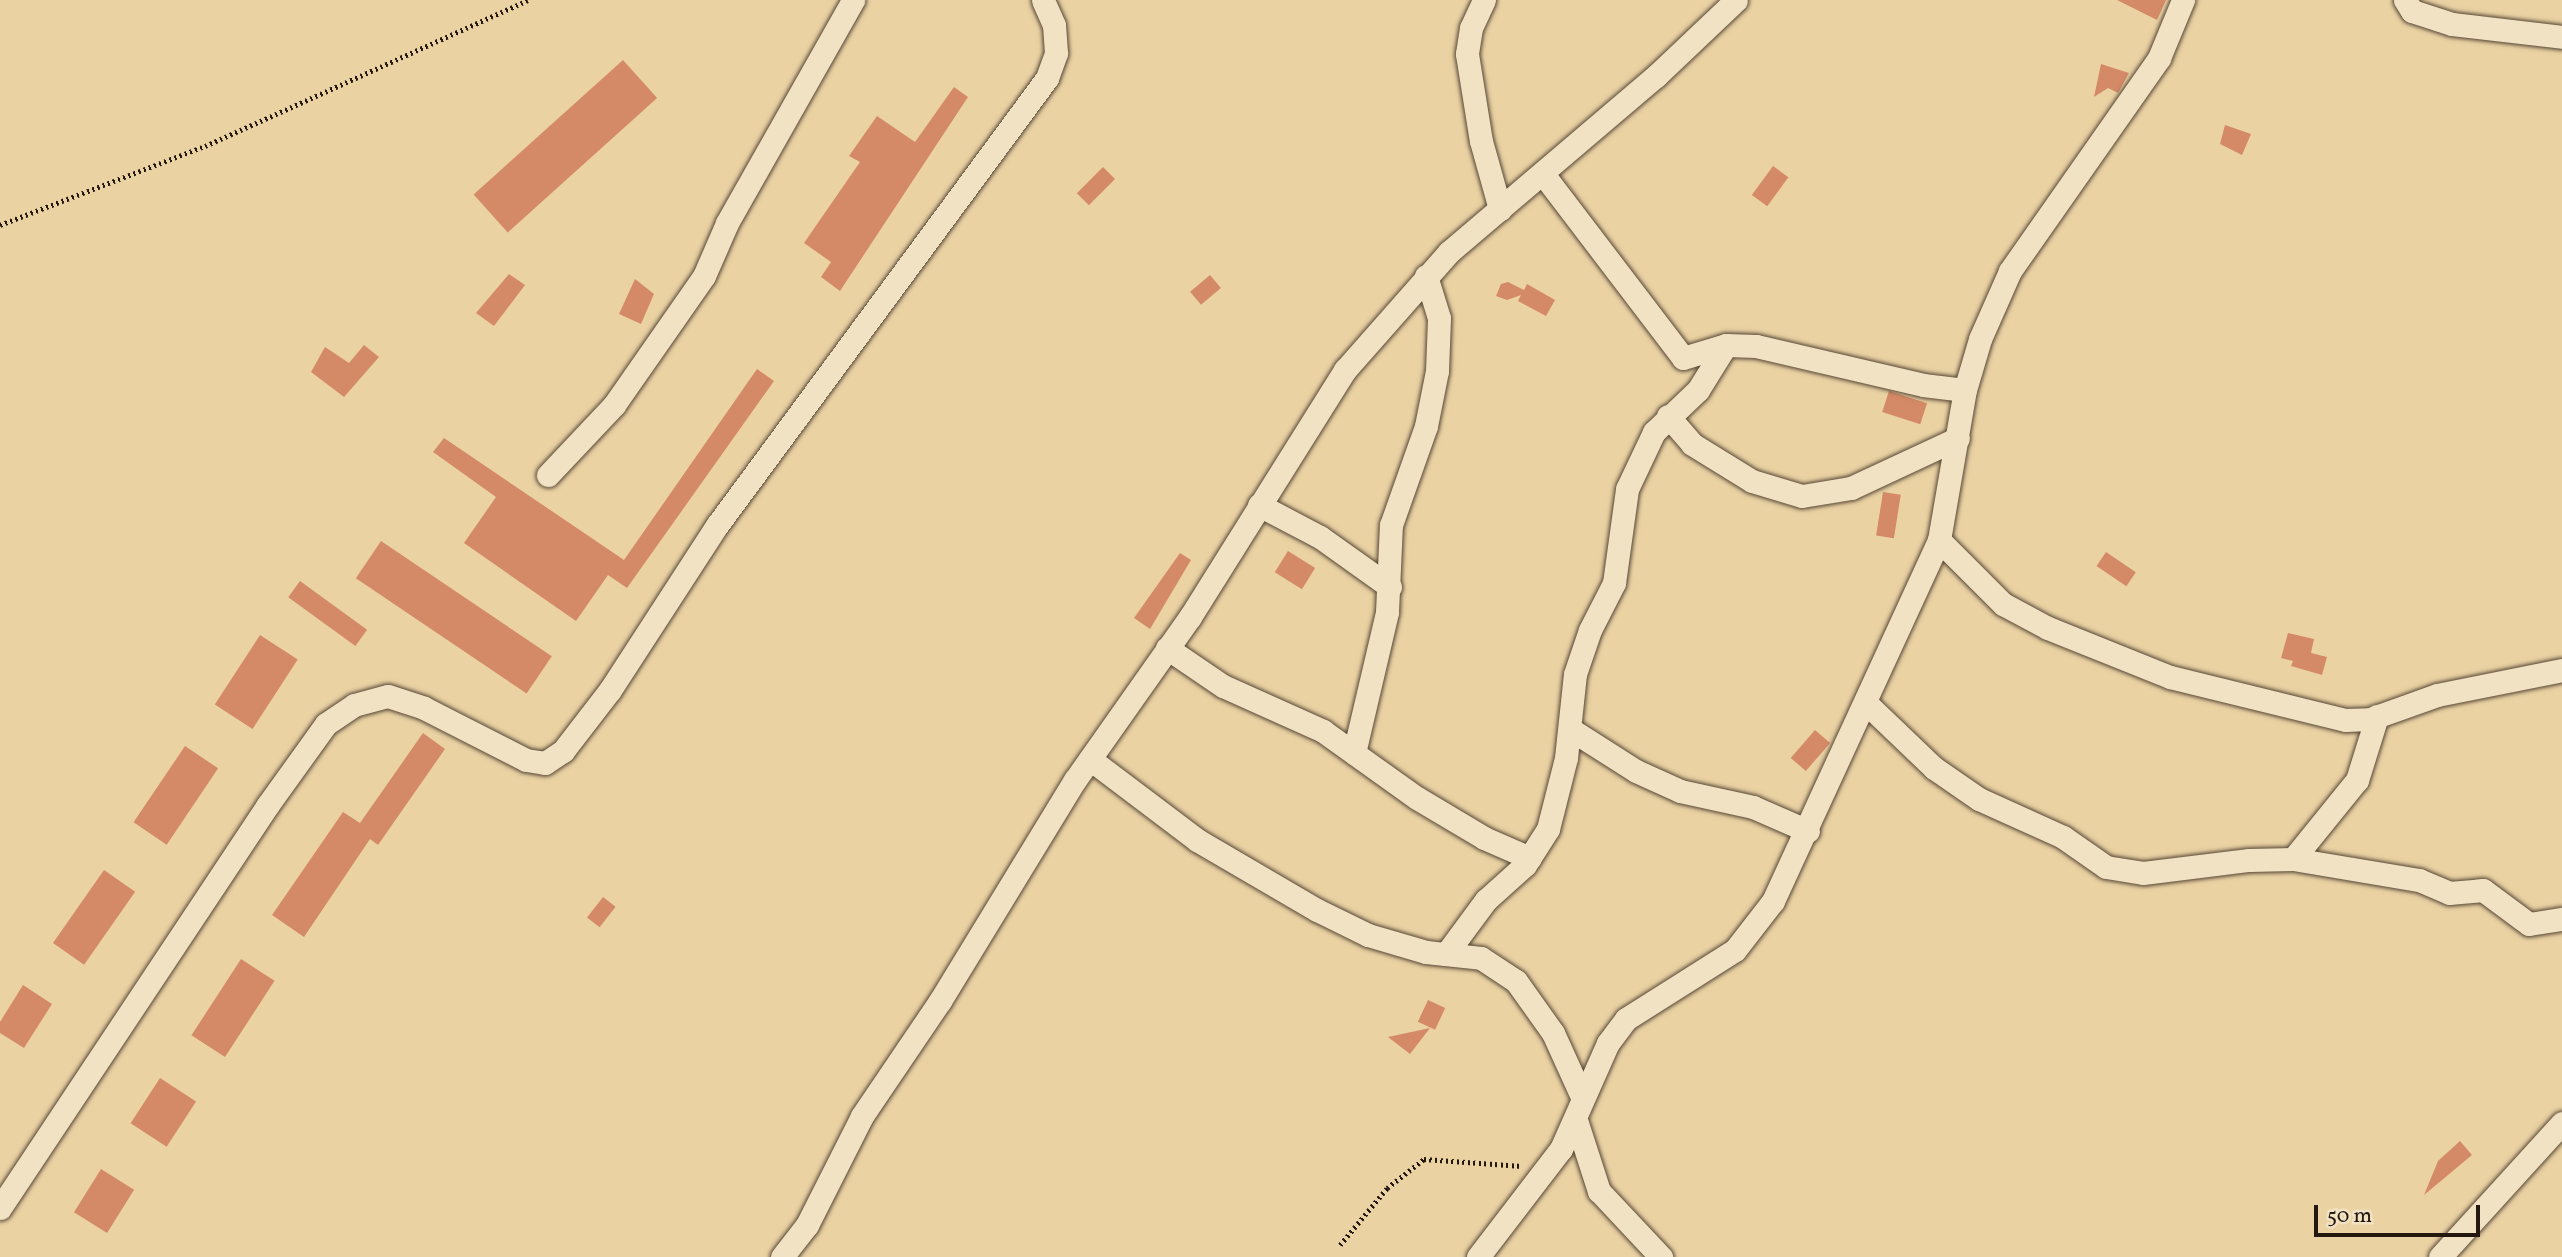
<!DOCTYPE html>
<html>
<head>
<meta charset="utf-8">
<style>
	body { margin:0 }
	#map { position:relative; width:2562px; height:1257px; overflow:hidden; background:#ead2a3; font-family:Vollkorn,serif }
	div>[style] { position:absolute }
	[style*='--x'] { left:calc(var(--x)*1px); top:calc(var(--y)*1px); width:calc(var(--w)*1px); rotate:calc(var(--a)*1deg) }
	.building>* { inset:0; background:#d58a67; transform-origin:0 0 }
	.path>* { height:4.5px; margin-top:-2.25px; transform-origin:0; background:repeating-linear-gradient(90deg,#241811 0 2px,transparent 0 5.5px) }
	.roads { filter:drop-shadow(0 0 2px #564636) drop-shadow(0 0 2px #564636) }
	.minor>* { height:23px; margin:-11.5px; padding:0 11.5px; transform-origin:11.5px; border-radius:11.5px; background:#f1e2c3 }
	span { translate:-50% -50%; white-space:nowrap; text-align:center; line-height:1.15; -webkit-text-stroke:6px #f1e2c3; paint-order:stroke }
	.scale { position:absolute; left:2314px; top:1205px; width:166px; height:32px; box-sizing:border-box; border:4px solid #241811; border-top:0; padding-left:9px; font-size:21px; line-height:24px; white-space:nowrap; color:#241811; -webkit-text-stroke:5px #f1e2c3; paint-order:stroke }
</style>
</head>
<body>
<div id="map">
	<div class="building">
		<i style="clip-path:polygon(2117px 0,2166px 0,2157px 20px)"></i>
		<i style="left:623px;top:60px;width:51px;height:201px;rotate:48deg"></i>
		<i style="clip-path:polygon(2101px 64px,2129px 73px,2118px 93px,2108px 88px,2094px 97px)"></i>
		<i style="clip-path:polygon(954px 87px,968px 97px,840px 291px,821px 277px,831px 262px,804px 243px,860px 162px,849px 156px,877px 116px,915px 142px)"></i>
		<i style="clip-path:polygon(2225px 125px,2251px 134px,2242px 155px,2220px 144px)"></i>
		<i style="left:1773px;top:166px;width:19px;height:36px;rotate:36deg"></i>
		<i style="left:1103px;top:167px;width:17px;height:37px;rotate:45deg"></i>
		<i style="clip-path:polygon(509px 274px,525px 285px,494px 326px,476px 313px)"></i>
		<i style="left:1210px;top:275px;width:17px;height:26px;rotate:50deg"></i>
		<i style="clip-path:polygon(635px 279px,654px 294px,641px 324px,619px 314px)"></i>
		<i style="clip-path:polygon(1508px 282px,1524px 290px,1527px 284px,1555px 300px,1546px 316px,1518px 301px,1521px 295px,1507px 300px,1496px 296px,1501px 284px)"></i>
		<i style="clip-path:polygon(364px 345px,379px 357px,344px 397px,311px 372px,325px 347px,349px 363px)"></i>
		<i style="clip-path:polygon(757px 369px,774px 381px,627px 588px,608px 575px,576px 621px,464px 543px,496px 497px,433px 452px,444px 438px,624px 560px)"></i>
		<i style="left:1889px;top:391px;width:40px;height:22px;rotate:18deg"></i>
		<i style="left:1883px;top:492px;width:18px;height:44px;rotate:9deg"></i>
		<i style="left:381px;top:541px;width:206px;height:45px;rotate:34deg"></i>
		<i style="left:1288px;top:551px;width:32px;height:25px;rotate:32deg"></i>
		<i style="left:2106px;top:552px;width:36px;height:17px;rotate:34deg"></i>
		<i style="clip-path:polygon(1180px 553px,1191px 560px,1150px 629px,1134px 618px)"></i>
		<i style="left:300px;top:581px;width:83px;height:20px;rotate:36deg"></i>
		<i style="clip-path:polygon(2288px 633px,2314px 639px,2311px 653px,2327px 657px,2322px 675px,2291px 666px,2293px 661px,2281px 658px)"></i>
		<i style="left:260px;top:635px;width:45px;height:83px;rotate:33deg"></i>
		<i style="left:1815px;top:730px;width:20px;height:37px;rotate:41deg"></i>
		<i style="clip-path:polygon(423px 733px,445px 749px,378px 845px,370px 839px,304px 937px,272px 915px,343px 812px,360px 823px)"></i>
		<i style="left:185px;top:746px;width:40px;height:92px;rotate:34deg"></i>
		<i style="left:104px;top:870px;width:38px;height:89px;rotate:35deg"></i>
		<i style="left:603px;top:897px;width:16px;height:26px;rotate:38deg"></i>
		<i style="left:241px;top:959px;width:40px;height:91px;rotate:33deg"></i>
		<i style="clip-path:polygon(23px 985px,52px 1004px,24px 1048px,0 1033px,0 1022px)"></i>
		<i style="left:1428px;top:1000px;width:19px;height:24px;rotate:25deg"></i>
		<i style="clip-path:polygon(1430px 1028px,1410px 1054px,1388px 1037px)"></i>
		<i style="left:160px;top:1078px;width:43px;height:54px;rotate:33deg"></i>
		<i style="clip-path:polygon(2460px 1141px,2472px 1155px,2424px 1195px,2438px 1161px)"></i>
		<i style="left:101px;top:1169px;width:39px;height:51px;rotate:32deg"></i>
	</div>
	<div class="path">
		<i style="--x:0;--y:225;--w:220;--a:-21.1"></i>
		<i style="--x:205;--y:146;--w:354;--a:-24.3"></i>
		<i style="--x:1340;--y:1245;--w:74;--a:-50.5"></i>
		<i style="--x:1387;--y:1188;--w:47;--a:-38.1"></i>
		<i style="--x:1424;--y:1159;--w:98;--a:4.1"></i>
	</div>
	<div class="roads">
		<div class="minor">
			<i style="--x:1484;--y:0;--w:31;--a:115"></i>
			<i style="--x:1471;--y:28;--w:26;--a:99"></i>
			<i style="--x:1467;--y:54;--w:88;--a:80.9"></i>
			<i style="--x:1481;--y:141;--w:71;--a:74.4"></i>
			<i style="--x:2405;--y:0;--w:13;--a:58"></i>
			<i style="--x:2412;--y:11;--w:42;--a:18"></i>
			<i style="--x:2452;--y:24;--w:111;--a:6.7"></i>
			<i style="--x:1543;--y:174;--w:231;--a:52.7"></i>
			<i style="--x:1683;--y:358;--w:45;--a:-16.8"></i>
			<i style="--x:1726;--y:345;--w:30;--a:2"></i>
			<i style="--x:1756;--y:346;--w:171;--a:13.1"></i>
			<i style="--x:1923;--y:385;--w:42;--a:6.8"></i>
			<i style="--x:1668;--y:416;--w:37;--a:49"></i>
			<i style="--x:1692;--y:444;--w:70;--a:31.7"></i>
			<i style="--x:1752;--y:481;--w:52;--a:16.7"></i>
			<i style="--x:1802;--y:496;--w:50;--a:-9.3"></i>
			<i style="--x:1851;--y:488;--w:118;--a:-25"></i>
			<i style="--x:548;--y:475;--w:96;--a:-46.7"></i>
			<i style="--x:614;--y:405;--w:157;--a:-55.1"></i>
			<i style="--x:704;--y:276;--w:58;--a:-66.5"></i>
			<i style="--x:727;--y:223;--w:256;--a:-60.5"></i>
			<i style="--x:1259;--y:505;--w:69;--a:27.7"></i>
			<i style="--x:1320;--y:537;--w:86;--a:35.5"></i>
			<i style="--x:1939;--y:540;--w:91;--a:45"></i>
			<i style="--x:2003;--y:604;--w:51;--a:28.1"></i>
			<i style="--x:2048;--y:628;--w:131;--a:21.9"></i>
			<i style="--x:2170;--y:677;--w:180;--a:13.8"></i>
			<i style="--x:2345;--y:720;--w:25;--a:-2"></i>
			<i style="--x:2370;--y:719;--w:71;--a:-19.7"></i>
			<i style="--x:2437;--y:695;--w:127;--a:-11.3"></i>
			<i style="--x:1167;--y:648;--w:68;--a:34.2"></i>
			<i style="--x:1223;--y:686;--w:110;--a:24.2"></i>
			<i style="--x:1323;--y:731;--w:115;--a:35.5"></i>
			<i style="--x:1417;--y:798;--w:78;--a:30.8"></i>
			<i style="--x:1484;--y:838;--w:50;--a:23.5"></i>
			<i style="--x:1866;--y:703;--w:94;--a:43.7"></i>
			<i style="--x:1934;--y:768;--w:55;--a:34.6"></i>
			<i style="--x:1979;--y:799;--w:92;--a:24.3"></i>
			<i style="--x:2063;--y:837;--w:52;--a:34.9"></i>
			<i style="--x:2106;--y:867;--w:37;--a:9"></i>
			<i style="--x:2143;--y:873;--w:107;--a:-7"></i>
			<i style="--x:2249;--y:860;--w:44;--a:-1.3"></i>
			<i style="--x:2293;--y:859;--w:128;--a:9.5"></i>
			<i style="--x:2419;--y:880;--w:33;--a:23"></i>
			<i style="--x:2449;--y:893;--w:34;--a:-5"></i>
			<i style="--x:2483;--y:890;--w:57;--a:36.5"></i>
			<i style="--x:2529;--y:924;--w:33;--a:-9"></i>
			<i style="--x:1570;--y:729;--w:78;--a:32.5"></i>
			<i style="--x:1636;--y:771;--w:48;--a:24.4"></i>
			<i style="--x:1680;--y:791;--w:75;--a:12.4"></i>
			<i style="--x:1753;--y:807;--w:60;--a:23.6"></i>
			<i style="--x:1354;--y:753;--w:145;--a:-76.8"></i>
			<i style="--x:1387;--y:612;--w:87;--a:-87.4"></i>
			<i style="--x:1391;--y:525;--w:105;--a:-70.5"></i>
			<i style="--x:1426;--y:426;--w:56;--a:-78.7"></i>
			<i style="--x:1437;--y:371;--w:53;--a:-87.8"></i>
			<i style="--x:1439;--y:318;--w:44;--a:-107.2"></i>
			<i style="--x:1090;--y:759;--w:134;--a:37.1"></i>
			<i style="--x:1197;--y:840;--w:139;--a:30.3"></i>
			<i style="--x:1317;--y:910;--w:57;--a:26.1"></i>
			<i style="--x:1368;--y:935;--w:60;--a:16.3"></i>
			<i style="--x:1426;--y:952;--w:55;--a:6.2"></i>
			<i style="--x:1481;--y:958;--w:42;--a:33.3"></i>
			<i style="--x:1516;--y:981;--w:64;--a:54.6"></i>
			<i style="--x:1553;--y:1033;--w:72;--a:65.6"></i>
			<i style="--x:2293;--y:859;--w:102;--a:-51"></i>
			<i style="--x:2357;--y:780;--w:67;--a:-72.6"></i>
			<i style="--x:1446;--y:954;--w:67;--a:-53.5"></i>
			<i style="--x:1486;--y:900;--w:52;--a:-41.9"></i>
			<i style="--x:1525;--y:865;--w:43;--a:-57.4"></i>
			<i style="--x:1548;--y:829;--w:73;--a:-75.8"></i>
			<i style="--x:1566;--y:758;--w:84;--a:-83.9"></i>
			<i style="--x:1575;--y:674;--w:46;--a:-71.2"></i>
			<i style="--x:1590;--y:630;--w:53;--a:-62.9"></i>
			<i style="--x:1614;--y:583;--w:95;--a:-82.1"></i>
			<i style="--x:1627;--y:489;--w:63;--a:-64.7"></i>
			<i style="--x:1654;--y:432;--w:61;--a:-43.7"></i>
			<i style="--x:1698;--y:390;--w:53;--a:-58.1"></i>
			<i style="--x:1576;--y:1120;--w:75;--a:72.1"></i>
			<i style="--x:1599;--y:1191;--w:91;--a:46.8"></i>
			<i style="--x:0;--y:1208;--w:483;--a:-56.4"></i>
			<i style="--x:267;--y:806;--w:101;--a:-54.3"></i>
			<i style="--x:326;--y:724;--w:34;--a:-34"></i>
			<i style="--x:354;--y:705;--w:35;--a:-15"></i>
			<i style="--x:388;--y:696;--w:38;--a:18"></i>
			<i style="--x:424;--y:708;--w:114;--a:27"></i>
			<i style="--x:526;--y:760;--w:19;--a:9"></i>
			<i style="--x:545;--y:763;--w:22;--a:-34"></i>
			<i style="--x:563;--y:751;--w:77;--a:-52.4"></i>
			<i style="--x:610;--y:690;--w:198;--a:-57"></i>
			<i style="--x:718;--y:524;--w:554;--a:-53.58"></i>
			<i style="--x:1047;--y:78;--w:27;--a:-70"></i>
			<i style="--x:1056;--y:53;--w:28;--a:-94"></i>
			<i style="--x:1054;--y:25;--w:27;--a:-114"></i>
			<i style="--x:782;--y:1257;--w:41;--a:-52"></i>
			<i style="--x:807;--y:1225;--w:122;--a:-63.2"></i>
			<i style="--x:862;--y:1116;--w:139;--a:-55.9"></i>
			<i style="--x:940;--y:1001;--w:259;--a:-58.6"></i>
			<i style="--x:1075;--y:780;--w:199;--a:-54.8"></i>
			<i style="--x:1190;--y:617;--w:292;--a:-57.9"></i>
			<i style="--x:1345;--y:370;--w:157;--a:-48.6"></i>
			<i style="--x:1449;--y:252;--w:272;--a:-40.4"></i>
			<i style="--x:1656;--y:76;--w:110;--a:-43.5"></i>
			<i style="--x:1478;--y:1257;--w:136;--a:-52.5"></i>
			<i style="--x:1561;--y:1149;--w:116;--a:-66.1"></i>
			<i style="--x:1608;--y:1043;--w:30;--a:-53"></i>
			<i style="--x:1626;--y:1019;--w:129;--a:-32.3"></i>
			<i style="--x:1735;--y:950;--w:62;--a:-52.2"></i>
			<i style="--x:1773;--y:901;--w:397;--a:-65.3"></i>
			<i style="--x:1939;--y:540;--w:152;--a:-80.2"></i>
			<i style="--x:1965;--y:390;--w:53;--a:-73.6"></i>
			<i style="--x:1980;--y:339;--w:74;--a:-66.2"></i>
			<i style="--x:2010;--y:271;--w:260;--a:-55"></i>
			<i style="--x:2159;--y:58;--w:63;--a:-67.5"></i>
			<i style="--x:2440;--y:1257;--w:181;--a:-47.7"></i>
		</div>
	</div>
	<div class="scale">50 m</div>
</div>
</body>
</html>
